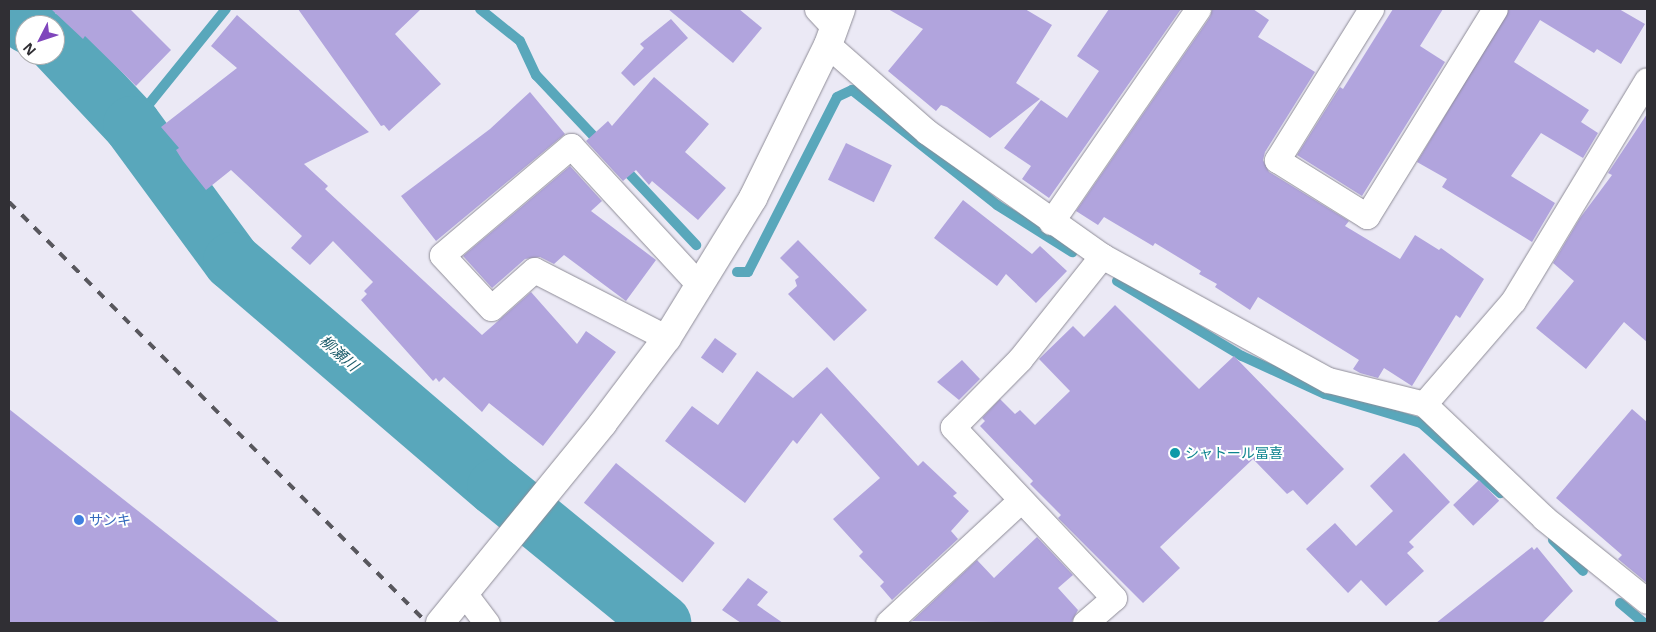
<!DOCTYPE html>
<html>
<head>
<meta charset="utf-8">
<style>
	body { margin:0 }
	#map { position:relative; width:1656px; height:632px; overflow:hidden; background:#ebe9f5; font-family:"Open Sans","Noto Sans JP",sans-serif }
	div>[style] { position:absolute }
	[style*='--x'] { left:calc(var(--x)*1px); top:calc(var(--y)*1px); width:calc(var(--w)*1px); rotate:calc(var(--a)*1deg) }
	.stream>* { height:10px; margin:-5px; padding:0 5px; transform-origin:5px; border-radius:5px; background:#59a7bb }
	.river>* { height:58px; margin:-29px; padding:0 29px; transform-origin:29px; border-radius:29px; background:#59a7bb }
	.building>* { inset:0; background:#b1a4dd; transform-origin:0 0 }
	.roads { filter:drop-shadow(0 0 1px #8e8c97) drop-shadow(0 0 1px #8e8c97) }
	.minor>* { height:25px; margin:-12.5px; padding:0 12.5px; transform-origin:12.5px; border-radius:12.5px; background:#fff }
	.tertiary>* { height:28px; margin:-14px; padding:0 14px; transform-origin:14px; border-radius:14px; background:#fff }
	.rail>* { height:4px; margin-top:-2px; transform-origin:0; background:repeating-linear-gradient(90deg,#58575d 0 9px,transparent 0 18px) }
	.dots>* { width:14px; height:14px; translate:-50% -50%; box-sizing:border-box; border:2px solid #fff; border-radius:50% }
	span { translate:-50% -50%; white-space:nowrap; text-align:center; line-height:1.15; -webkit-text-stroke:4px #fff; paint-order:stroke }
	.culture-label { font-size:14px; color:#0d838f }
	.left { translate:0 -50%; text-align:left }
	.shop-label { font-size:14px; color:#366cbe }
	.water-label { font-size:15px; color:#1c5c6a; font-style:italic }
	.frame { position:absolute; inset:0; border:10px solid #302f34; pointer-events:none }
	.north { position:absolute; left:15px; top:15px; width:50px; height:50px; box-sizing:border-box; background:#fff; border:1px solid #acacae; border-radius:50%; rotate:229deg; font-size:14px; font-weight:700; line-height:20px; text-align:center; color:#302f34 }
	.north::after { content:''; display:block; margin:auto; width:18px; height:22px; background:#7f46bc; clip-path:polygon(50% 0,100% 100%,50% 72%,0 100%) }
</style>
</head>
<body>
<div id="map">
	<div class="stream">
		<i style="--x:480;--y:9;--w:51;--a:38.7"></i>
		<i style="--x:520;--y:41;--w:38;--a:65"></i>
		<i style="--x:536;--y:75;--w:95;--a:46.7"></i>
		<i style="--x:132;--y:125;--w:149;--a:-51"></i>
		<i style="--x:621;--y:165;--w:110;--a:46.8"></i>
		<i style="--x:737;--y:272;--w:11;--a:0"></i>
		<i style="--x:748;--y:272;--w:196;--a:-63"></i>
		<i style="--x:837;--y:97;--w:17;--a:-25"></i>
		<i style="--x:852;--y:90;--w:185;--a:38.4"></i>
		<i style="--x:997;--y:205;--w:89;--a:32.1"></i>
		<i style="--x:1117;--y:281;--w:146;--a:31"></i>
		<i style="--x:1242;--y:356;--w:91;--a:24.6"></i>
		<i style="--x:1325;--y:394;--w:100;--a:16.8"></i>
		<i style="--x:1421;--y:423;--w:106;--a:41.5"></i>
		<i style="--x:1553;--y:540;--w:43;--a:45.9"></i>
		<i style="--x:1620;--y:603;--w:31;--a:40"></i>
	</div>
	<div class="river">
		<i style="--x:9;--y:12;--w:24;--a:33"></i>
		<i style="--x:55;--y:43;--w:112;--a:46.8"></i>
		<i style="--x:132;--y:125;--w:169;--a:53.7"></i>
		<i style="--x:232;--y:261;--w:348;--a:40.6"></i>
		<i style="--x:496;--y:487;--w:215;--a:39.3"></i>
	</div>
	<div class="building">
		<i style="clip-path:polygon(51px 9px,130px 9px,171px 50px,136px 86px,85px 36px,83px 39px)"></i>
		<i style="clip-path:polygon(298px 9px,421px 9px,395px 34px,441px 84px,389px 131px,384px 125px,381px 126px)"></i>
		<i style="clip-path:polygon(668px 9px,739px 9px,762px 28px,733px 63px)"></i>
		<i style="clip-path:polygon(888px 9px,1025px 9px,1052px 25px,1016px 83px,1040px 99px,990px 138px,947px 107px,941px 105px,936px 111px,888px 71px,923px 29px)"></i>
		<i style="clip-path:polygon(1109px 9px,1181px 9px,1049px 198px,1022px 179px,1031px 166px,1004px 148px,1041px 100px,1067px 118px,1099px 71px,1077px 56px)"></i>
		<i style="clip-path:polygon(1212px 9px,1253px 9px,1269px 20px,1258px 37px,1315px 72px,1265px 152px,1263px 160px,1269px 172px,1349px 221px,1345px 226px,1400px 259px,1415px 235px,1439px 250px,1441px 248px,1484px 279px,1460px 318px,1456px 315px,1412px 386px,1384px 368px,1378px 378px,1360px 373px,1353px 369px,1359px 360px,1258px 297px,1250px 310px,1215px 287px,1217px 284px,1199px 274px,1201px 271px,1155px 243px,1153px 246px,1104px 217px,1098px 225px,1076px 211px,1210px 17px)"></i>
		<i style="clip-path:polygon(1393px 9px,1443px 9px,1420px 46px,1445px 62px,1362px 196px,1297px 155px,1340px 87px,1343px 89px)"></i>
		<i style="clip-path:polygon(1509px 9px,1619px 9px,1645px 24px,1621px 64px,1597px 49px,1594px 53px,1540px 20px,1514px 62px,1589px 110px,1581px 122px,1598px 133px,1583px 158px,1541px 133px,1511px 176px,1555px 203px,1532px 242px,1442px 187px,1447px 179px,1417px 162px)"></i>
		<i style="clip-path:polygon(237px 15px,369px 132px,304px 164px,328px 186px,325px 189px,482px 335px,531px 292px,577px 344px,586px 331px,616px 352px,543px 446px,489px 403px,482px 412px,444px 377px,439px 382px,436px 378px,433px 381px,361px 300px,367px 294px,364px 291px,373px 282px,333px 241px,310px 265px,291px 248px,302px 236px,231px 170px,206px 190px,183px 161px,176px 150px,179px 148px,161px 127px,237px 68px,211px 46px)"></i>
		<i style="clip-path:polygon(671px 19px,688px 38px,634px 86px,621px 73px,644px 48px,640px 44px)"></i>
		<i style="clip-path:polygon(654px 77px,709px 124px,685px 152px,726px 188px,698px 220px,652px 181px,649px 185px,636px 170px,623px 181px,586px 141px,608px 121px,612px 126px)"></i>
		<i style="clip-path:polygon(530px 92px,565px 134px,436px 241px,401px 196px,490px 129px)"></i>
		<i style="clip-path:polygon(1647px 114px,1647px 342px,1624px 322px,1586px 369px,1536px 328px,1574px 281px,1553px 263px,1580px 218px,1612px 175px,1608px 173px)"></i>
		<i style="left:846px;top:143px;width:51px;height:41px;rotate:26deg"></i>
		<i style="clip-path:polygon(570px 166px,602px 201px,591px 211px,656px 260px,626px 301px,564px 255px,554px 264px,540px 257px,525px 259px,492px 288px,463px 256px)"></i>
		<i style="clip-path:polygon(963px 200px,1032px 254px,1040px 246px,1067px 271px,1036px 303px,1006px 274px,997px 286px,934px 238px)"></i>
		<i style="clip-path:polygon(798px 240px,867px 310px,834px 341px,788px 294px,797px 286px,795px 280px,799px 277px,780px 258px)"></i>
		<i style="clip-path:polygon(1115px 305px,1199px 389px,1234px 356px,1344px 469px,1307px 505px,1293px 490px,1287px 494px,1253px 459px,1160px 547px,1180px 568px,1143px 603px,1058px 518px,1061px 515px,1030px 484px,1033px 481px,980px 426px,985px 421px,982px 418px,1000px 399px,1015px 414px,1020px 410px,1035px 425px,1070px 391px,1039px 359px,1073px 326px,1084px 337px)"></i>
		<i style="left:715px;top:338px;width:27px;height:24px;rotate:36deg"></i>
		<i style="clip-path:polygon(962px 360px,980px 379px,959px 400px,937px 382px)"></i>
		<i style="clip-path:polygon(827px 367px,918px 466px,923px 461px,957px 493px,953px 496px,969px 511px,951px 531px,958px 539px,892px 600px,880px 586px,884px 582px,859px 556px,863px 552px,833px 519px,880px 478px,821px 413px,797px 444px,793px 440px,745px 503px,665px 441px,692px 406px,718px 425px,757px 371px,793px 398px)"></i>
		<i style="clip-path:polygon(9px 409px,280px 623px,9px 623px)"></i>
		<i style="clip-path:polygon(1632px 409px,1647px 422px,1647px 583px,1618px 559px,1622px 555px,1556px 498px)"></i>
		<i style="clip-path:polygon(1404px 453px,1450px 502px,1409px 542px,1414px 547px,1407px 553px,1424px 571px,1386px 606px,1361px 580px,1348px 593px,1306px 549px,1335px 523px,1356px 546px,1393px 511px,1370px 486px)"></i>
		<i style="left:616px;top:463px;width:127px;height:51px;rotate:39deg"></i>
		<i style="left:1479px;top:480px;width:29px;height:36px;rotate:46deg"></i>
		<i style="clip-path:polygon(1037px 537px,1073px 575px,1058px 588px,1078px 610px,1071px 623px,912px 621px,977px 560px,994px 578px)"></i>
		<i style="clip-path:polygon(1532px 547px,1534px 550px,1537px 547px,1573px 591px,1542px 623px,1436px 623px)"></i>
		<i style="clip-path:polygon(748px 578px,768px 592px,757px 605px,783px 623px,741px 623px,722px 610px)"></i>
	</div>
	<div class="roads">
		<div class="minor">
			<i style="--x:817;--y:9;--w:25;--a:47"></i>
			<i style="--x:1371;--y:9;--w:178;--a:121.9"></i>
			<i style="--x:1277;--y:160;--w:106;--a:31.9"></i>
			<i style="--x:1367;--y:216;--w:243;--a:-58.3"></i>
			<i style="--x:828;--y:45;--w:132;--a:41.3"></i>
			<i style="--x:927;--y:132;--w:214;--a:35.3"></i>
			<i style="--x:1102;--y:256;--w:258;--a:28.8"></i>
			<i style="--x:1328;--y:380;--w:99;--a:14"></i>
			<i style="--x:1424;--y:404;--w:166;--a:43.5"></i>
			<i style="--x:1544;--y:518;--w:132;--a:38.9"></i>
			<i style="--x:1051;--y:222;--w:259;--a:-55.4"></i>
			<i style="--x:667;--y:338;--w:149;--a:-152.9"></i>
			<i style="--x:534;--y:270;--w:57;--a:138.5"></i>
			<i style="--x:491;--y:308;--w:72;--a:-132.8"></i>
			<i style="--x:442;--y:255;--w:169;--a:-40.2"></i>
			<i style="--x:571;--y:146;--w:190;--a:47.3"></i>
			<i style="--x:1424;--y:404;--w:136;--a:-49.2"></i>
			<i style="--x:1513;--y:301;--w:258;--a:-58.8"></i>
			<i style="--x:464;--y:593;--w:38;--a:53"></i>
			<i style="--x:888;--y:623;--w:181;--a:-42.8"></i>
			<i style="--x:1085;--y:623;--w:38;--a:-41"></i>
			<i style="--x:1114;--y:598;--w:235;--a:-133.3"></i>
			<i style="--x:953;--y:427;--w:95;--a:-45.4"></i>
			<i style="--x:1020;--y:359;--w:132;--a:-51.5"></i>
		</div>
		<div class="tertiary">
			<i style="--x:440;--y:623;--w:258;--a:-50.8"></i>
			<i style="--x:603;--y:423;--w:106;--a:-53"></i>
			<i style="--x:667;--y:338;--w:164;--a:-58.4"></i>
			<i style="--x:753;--y:198;--w:170;--a:-63.9"></i>
			<i style="--x:828;--y:45;--w:38;--a:-70"></i>
		</div>
	</div>
	<div class="rail">
		<i style="--x:9;--y:202;--w:593;--a:45.2"></i>
	</div>
	<div class="dots">
		<i style="left:1175px;top:453px;background:#0f9aa8"></i>
		<i style="left:79px;top:520px;background:#3f7fe0"></i>
	</div>
	<div class="culture-label">
		<span class="left" style="left:1185px;top:453px">シャトール冨喜</span>
	</div>
	<div class="shop-label">
		<span class="left" style="left:89px;top:520px">サンキ</span>
	</div>
	<div class="water-label">
		<span style="left:339px;top:353px;rotate:41deg">柳瀬川</span>
	</div>
	<div class="frame"></div>
	<div class="north">N</div>
</div>
</body>
</html>
